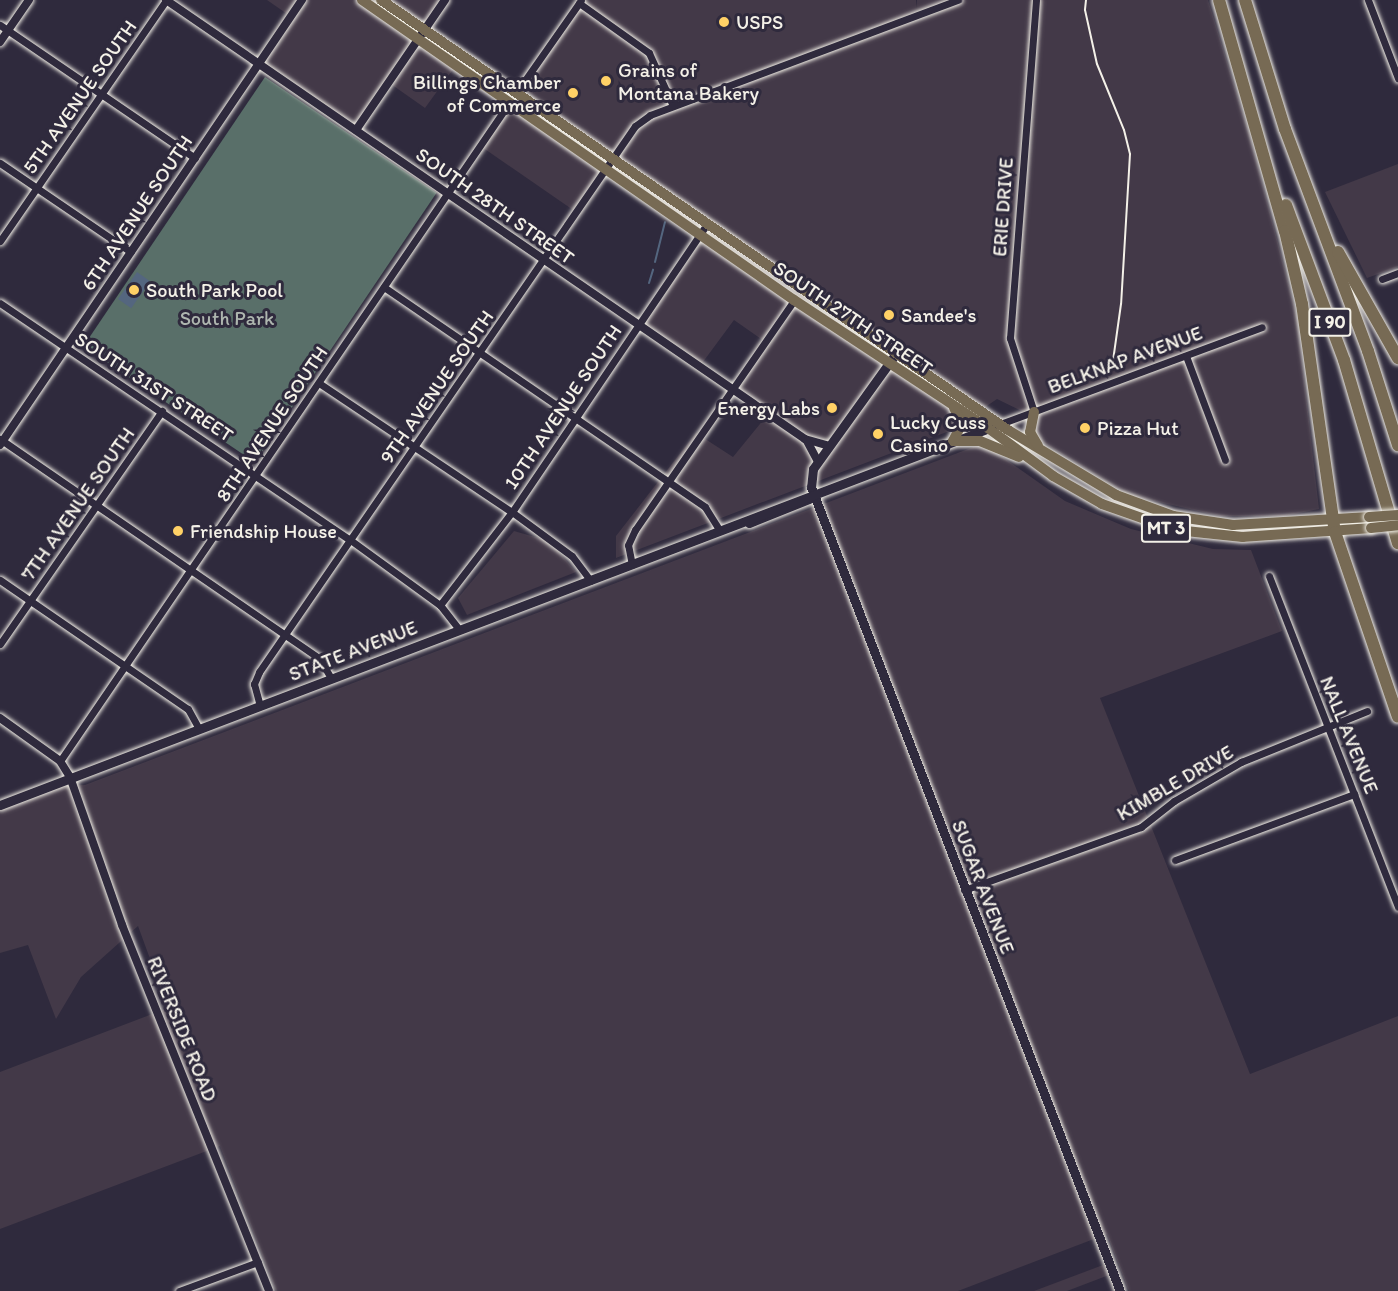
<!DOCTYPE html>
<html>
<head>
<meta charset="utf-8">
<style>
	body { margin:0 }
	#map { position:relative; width:1398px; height:1291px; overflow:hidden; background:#2f2a3d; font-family:Itim,sans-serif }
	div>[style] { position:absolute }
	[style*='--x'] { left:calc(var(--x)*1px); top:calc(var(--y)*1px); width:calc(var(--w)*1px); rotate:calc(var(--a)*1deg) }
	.built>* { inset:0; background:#433948 }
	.green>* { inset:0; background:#596f69; transform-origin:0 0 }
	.water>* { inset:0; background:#54667f; transform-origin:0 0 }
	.stream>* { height:2px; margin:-1px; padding:0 1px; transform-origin:1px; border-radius:1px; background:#54667f }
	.roads { filter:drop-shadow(0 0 2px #f4f1e8) drop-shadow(0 0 2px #f4f1e8) }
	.minor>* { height:7px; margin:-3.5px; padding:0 3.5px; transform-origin:3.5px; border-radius:3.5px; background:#2f2a3d }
	.tertiary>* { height:8px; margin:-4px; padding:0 4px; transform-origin:4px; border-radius:4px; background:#2f2a3d }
	.secondary>* { height:9px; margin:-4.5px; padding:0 4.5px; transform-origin:4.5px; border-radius:4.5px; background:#2f2a3d }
	.primary>* { height:10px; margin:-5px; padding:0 5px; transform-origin:5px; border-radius:5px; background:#776a54 }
	.motorway>* { height:12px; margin:-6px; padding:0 6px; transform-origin:6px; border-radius:6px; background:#776a54 }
	.rail>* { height:2px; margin:-1px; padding:0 1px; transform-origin:1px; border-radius:1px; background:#f4f1e8 }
	.bridges { filter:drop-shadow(0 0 2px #f4f1e8) drop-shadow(0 0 2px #f4f1e8) }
	.primary-bridge>* { height:10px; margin:-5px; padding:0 5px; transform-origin:5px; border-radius:5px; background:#776a54 }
	.dots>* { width:16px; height:16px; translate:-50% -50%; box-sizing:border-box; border:3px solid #2f2a3d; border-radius:50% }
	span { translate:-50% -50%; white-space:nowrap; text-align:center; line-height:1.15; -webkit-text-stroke:6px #2f2a3d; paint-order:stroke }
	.shield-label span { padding:2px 4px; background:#2f2a3d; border:2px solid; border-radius:4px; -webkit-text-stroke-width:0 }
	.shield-label { font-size:18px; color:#f4f1e8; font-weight:700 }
	.poi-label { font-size:20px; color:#f4f1e8 }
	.left { translate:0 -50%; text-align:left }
	.right { translate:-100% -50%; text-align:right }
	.street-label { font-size:20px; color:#f4f1e8 }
	.park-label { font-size:20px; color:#aeb6af }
</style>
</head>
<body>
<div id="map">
	<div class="built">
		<i style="clip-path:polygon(267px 0,444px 0,419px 37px,457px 64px,425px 108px,388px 82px,356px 130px,259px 63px,290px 16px)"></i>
		<i style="clip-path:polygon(581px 0,916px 0,916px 8px,917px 0,1208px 0,1250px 136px,1297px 316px,1319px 509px,1284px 516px,1220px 516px,1128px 495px,1039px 440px,1032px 429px,1036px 418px,997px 399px,952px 430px,616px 558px,616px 536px,696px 433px,733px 457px,768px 414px,732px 388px,764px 341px,734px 320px,700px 366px,639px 324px,698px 234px,605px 170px,576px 212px,479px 145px)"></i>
		<i style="clip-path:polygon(1398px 164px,1398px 267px,1367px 278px,1325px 192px)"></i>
		<i style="clip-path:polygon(976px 446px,991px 449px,1065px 501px,1131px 529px,1213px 549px,1251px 550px,1282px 631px,1100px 698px,1250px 1074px,1398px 1016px,1398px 1291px,1129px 1291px,1107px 1234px,958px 1291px,276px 1291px,220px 1146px,0 1229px,0 1072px,168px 1008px,138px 926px,81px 977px,56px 1019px,28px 945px,0 953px,0 810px,61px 786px,85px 785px)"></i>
		<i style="clip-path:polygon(514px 531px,549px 541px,576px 572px,467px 615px,458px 598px)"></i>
		<i style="clip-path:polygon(1103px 1265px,1109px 1275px,1067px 1291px,1034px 1291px)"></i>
	</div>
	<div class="green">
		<i style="left:265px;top:77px;width:207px;height:325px;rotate:34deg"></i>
	</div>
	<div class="water">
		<i style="left:137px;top:272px;width:16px;height:33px;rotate:35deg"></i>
	</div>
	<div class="stream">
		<i style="--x:655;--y:262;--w:41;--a:-76"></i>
		<i style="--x:649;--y:283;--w:14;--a:-73"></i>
	</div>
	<div class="roads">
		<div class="minor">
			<i style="--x:1368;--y:0;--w:84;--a:69"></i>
			<i style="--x:579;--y:3;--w:86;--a:35.5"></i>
			<i style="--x:649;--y:53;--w:58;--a:65.6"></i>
			<i style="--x:0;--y:25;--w:236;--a:34.3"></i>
			<i style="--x:516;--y:93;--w:113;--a:-55"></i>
			<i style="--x:0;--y:163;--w:158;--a:34.2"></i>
			<i style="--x:0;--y:241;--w:293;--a:-55.4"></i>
			<i style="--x:1382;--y:279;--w:17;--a:-21"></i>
			<i style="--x:384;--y:287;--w:389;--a:34.4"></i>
			<i style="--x:705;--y:507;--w:28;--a:58"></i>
			<i style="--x:0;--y:303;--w:421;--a:34.1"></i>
			<i style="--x:349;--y:539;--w:112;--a:36"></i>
			<i style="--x:440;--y:605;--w:31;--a:52"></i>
			<i style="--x:1186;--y:356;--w:111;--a:69.4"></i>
			<i style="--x:319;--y:383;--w:232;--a:33.8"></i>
			<i style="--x:512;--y:512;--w:74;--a:36.3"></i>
			<i style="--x:572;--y:556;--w:31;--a:53"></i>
			<i style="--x:1034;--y:412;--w:78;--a:-108"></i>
			<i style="--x:1010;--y:338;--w:339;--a:-85.6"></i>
			<i style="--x:1000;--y:424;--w:279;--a:-20.3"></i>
			<i style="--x:0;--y:439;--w:387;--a:34.5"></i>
			<i style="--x:319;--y:658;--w:23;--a:59"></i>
			<i style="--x:632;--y:565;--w:20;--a:-101"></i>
			<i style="--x:628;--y:545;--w:17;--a:-65"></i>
			<i style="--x:635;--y:530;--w:280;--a:-55.3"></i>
			<i style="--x:1269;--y:576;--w:355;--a:68.7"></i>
			<i style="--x:0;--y:580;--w:228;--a:34.5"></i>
			<i style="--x:188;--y:709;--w:23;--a:61"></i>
			<i style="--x:440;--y:605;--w:118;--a:-52.3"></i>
			<i style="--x:512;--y:512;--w:348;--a:-55.9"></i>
			<i style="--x:0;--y:644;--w:284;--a:-55.2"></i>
			<i style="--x:260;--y:706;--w:23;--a:-105"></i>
			<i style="--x:254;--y:684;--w:13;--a:-67"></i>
			<i style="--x:259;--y:672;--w:663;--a:-55.45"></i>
			<i style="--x:635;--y:126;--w:19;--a:-36"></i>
			<i style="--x:650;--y:115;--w:329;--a:-20.5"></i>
			<i style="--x:60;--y:761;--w:797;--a:-55.69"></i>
			<i style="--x:1175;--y:860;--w:191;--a:-20.2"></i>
			<i style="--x:964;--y:890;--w:188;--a:-19.6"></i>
			<i style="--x:1141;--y:827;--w:42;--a:-38.2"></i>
			<i style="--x:1174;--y:801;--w:78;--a:-30.2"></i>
			<i style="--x:1241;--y:762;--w:136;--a:-22"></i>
			<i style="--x:179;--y:1291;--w:84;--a:-20.2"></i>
		</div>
		<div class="tertiary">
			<i style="--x:166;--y:0;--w:775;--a:34.49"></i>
			<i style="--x:805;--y:439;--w:25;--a:16"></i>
			<i style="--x:0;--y:42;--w:51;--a:-55.4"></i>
			<i style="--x:356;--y:130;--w:158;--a:-55.6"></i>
			<i style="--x:807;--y:441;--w:24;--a:62"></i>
			<i style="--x:0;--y:445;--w:538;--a:-55.84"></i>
			<i style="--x:0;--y:718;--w:74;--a:35.6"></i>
			<i style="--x:60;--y:761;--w:19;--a:58"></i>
			<i style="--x:70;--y:777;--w:157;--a:70.6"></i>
			<i style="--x:122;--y:925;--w:394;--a:68.1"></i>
		</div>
		<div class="secondary">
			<i style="--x:897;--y:352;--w:144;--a:125.7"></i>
			<i style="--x:813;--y:469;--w:18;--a:96"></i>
			<i style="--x:811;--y:487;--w:861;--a:68.98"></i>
			<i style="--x:749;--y:523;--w:65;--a:-21.8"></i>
			<i style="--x:0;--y:805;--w:1062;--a:-20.86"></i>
		</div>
		<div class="primary">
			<i style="--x:362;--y:0;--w:526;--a:34.78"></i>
			<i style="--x:794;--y:300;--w:232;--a:33.4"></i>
			<i style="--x:988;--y:428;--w:81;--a:36.4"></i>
			<i style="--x:1053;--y:476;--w:56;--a:29.7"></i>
			<i style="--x:1102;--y:504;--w:78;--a:19.4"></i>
			<i style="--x:1176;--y:530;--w:67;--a:6"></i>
			<i style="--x:1243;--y:537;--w:128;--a:-4"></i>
			<i style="--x:381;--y:0;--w:760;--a:34.44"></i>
			<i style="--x:1008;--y:430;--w:126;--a:31"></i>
			<i style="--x:1116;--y:495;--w:61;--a:20.2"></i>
			<i style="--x:1173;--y:516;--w:61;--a:8.5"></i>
			<i style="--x:1233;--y:525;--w:136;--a:-3.4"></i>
			<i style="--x:1034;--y:412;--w:20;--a:101"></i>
			<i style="--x:1030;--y:432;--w:16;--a:60"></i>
			<i style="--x:953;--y:441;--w:27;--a:0"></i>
			<i style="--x:980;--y:441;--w:42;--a:22.3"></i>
			<i style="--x:953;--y:441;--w:20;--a:-63"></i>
			<i style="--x:962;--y:423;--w:17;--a:-118"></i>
		</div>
		<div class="motorway">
			<i style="--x:1219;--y:0;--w:240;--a:74.1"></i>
			<i style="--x:1285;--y:231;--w:75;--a:76.9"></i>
			<i style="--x:1302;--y:304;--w:230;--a:81.8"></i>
			<i style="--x:1335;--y:532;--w:195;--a:71.2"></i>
			<i style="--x:1245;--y:0;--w:135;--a:72.8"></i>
			<i style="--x:1285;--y:129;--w:237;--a:69.5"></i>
			<i style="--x:1368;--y:351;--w:99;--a:72.3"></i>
			<i style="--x:1286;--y:205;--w:165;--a:69.5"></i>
			<i style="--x:1344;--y:360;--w:191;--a:73.6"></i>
			<i style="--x:1338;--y:252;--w:122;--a:60.5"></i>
		</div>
	</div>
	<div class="rail">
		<i style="--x:1086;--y:0;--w:10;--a:96"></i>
		<i style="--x:1085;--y:10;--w:55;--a:77.5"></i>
		<i style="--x:1097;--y:64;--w:71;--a:67.8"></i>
		<i style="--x:1124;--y:130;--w:25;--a:76"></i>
		<i style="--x:1130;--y:154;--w:150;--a:93.4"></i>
		<i style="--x:1121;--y:304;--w:58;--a:98"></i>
	</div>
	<div class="bridges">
		<div class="primary-bridge">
			<i style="--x:1369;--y:517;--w:29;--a:-4"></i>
			<i style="--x:1371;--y:528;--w:27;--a:-6"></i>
		</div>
	</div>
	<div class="dots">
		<i style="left:724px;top:22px;background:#ffd166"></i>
		<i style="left:606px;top:81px;background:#ffd166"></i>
		<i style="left:573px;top:93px;background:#ffd166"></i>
		<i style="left:134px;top:290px;background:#ffd166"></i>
		<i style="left:889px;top:315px;background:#ffd166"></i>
		<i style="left:832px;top:408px;background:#ffd166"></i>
		<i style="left:1085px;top:428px;background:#ffd166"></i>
		<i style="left:878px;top:434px;background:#ffd166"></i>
		<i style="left:178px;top:531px;background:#ffd166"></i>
	</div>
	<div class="shield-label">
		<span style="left:1330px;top:322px">I 90</span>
		<span style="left:1166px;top:528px">MT 3</span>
	</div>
	<div class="poi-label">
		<span class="left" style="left:736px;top:22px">USPS</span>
		<span class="left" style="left:618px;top:82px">Grains of<br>Montana Bakery</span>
		<span class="right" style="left:561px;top:94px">Billings Chamber<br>of Commerce</span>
		<span class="left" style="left:146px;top:290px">South Park Pool</span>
		<span class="left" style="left:901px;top:315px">Sandee's</span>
		<span class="right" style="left:820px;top:408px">Energy Labs</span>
		<span class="left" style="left:890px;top:434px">Lucky Cuss<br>Casino</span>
		<span class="left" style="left:1097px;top:428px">Pizza Hut</span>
		<span class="left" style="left:190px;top:531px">Friendship House</span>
	</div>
	<div class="street-label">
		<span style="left:80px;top:97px;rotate:-55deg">5TH AVENUE SOUTH</span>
		<span style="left:495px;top:206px;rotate:35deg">SOUTH 28TH STREET</span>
		<span style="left:1003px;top:207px;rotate:-86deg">ERIE DRIVE</span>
		<span style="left:137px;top:213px;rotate:-56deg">6TH AVENUE SOUTH</span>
		<span style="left:853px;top:318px;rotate:34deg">SOUTH 27TH STREET</span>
		<span style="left:1125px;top:360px;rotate:-20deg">BELKNAP AVENUE</span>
		<span style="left:154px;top:387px;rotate:33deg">SOUTH 31ST STREET</span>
		<span style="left:437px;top:387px;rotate:-55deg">9TH AVENUE SOUTH</span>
		<span style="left:563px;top:407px;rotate:-56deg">10TH AVENUE SOUTH</span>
		<span style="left:272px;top:424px;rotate:-56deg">8TH AVENUE SOUTH</span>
		<span style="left:78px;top:504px;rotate:-55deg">7TH AVENUE SOUTH</span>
		<span style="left:353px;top:651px;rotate:-21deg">STATE AVENUE</span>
		<span style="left:1349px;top:735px;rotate:68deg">NALL AVENUE</span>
		<span style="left:1175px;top:783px;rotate:-30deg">KIMBLE DRIVE</span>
		<span style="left:983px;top:887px;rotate:69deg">SUGAR AVENUE</span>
		<span style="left:182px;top:1029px;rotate:68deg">RIVERSIDE ROAD</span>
	</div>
	<div class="park-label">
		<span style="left:227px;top:318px">South Park</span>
	</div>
</div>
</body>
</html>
